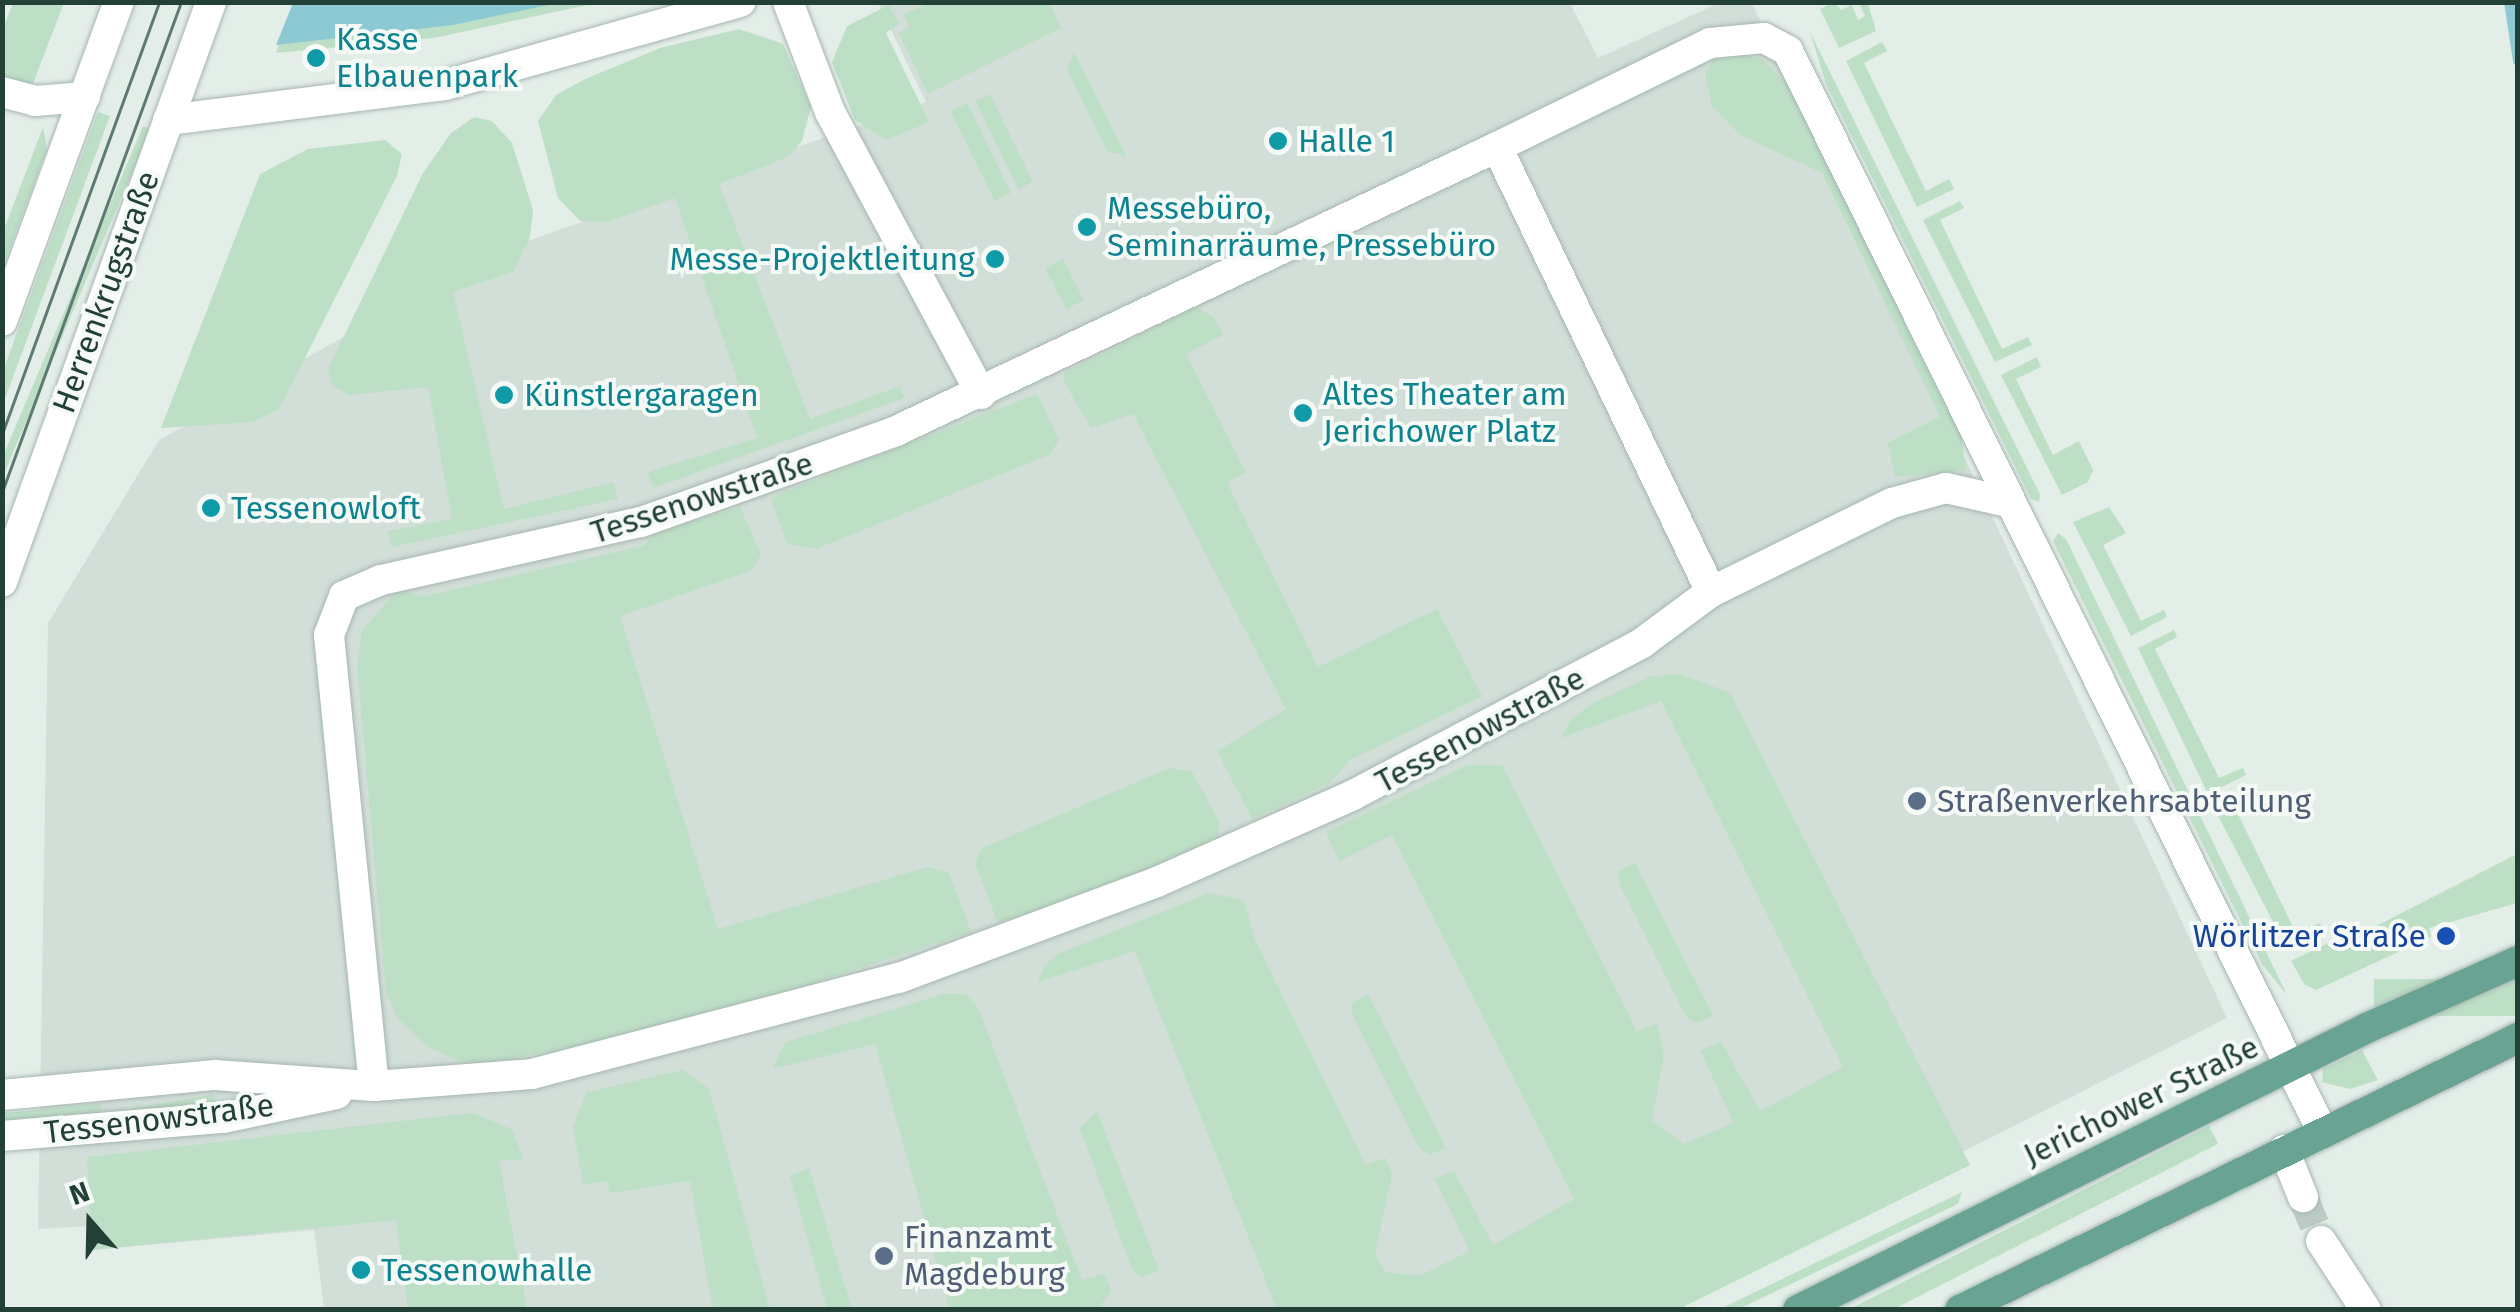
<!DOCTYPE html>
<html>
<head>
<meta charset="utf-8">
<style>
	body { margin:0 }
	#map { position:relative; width:2520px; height:1312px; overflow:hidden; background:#e4eee9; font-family:"Fira Sans",sans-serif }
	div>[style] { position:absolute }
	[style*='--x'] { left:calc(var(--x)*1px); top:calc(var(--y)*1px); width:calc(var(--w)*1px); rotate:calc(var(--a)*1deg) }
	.built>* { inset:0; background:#d2ded8 }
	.green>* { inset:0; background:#bddfc6; transform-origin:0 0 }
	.water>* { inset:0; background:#8dc9d2 }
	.stream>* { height:10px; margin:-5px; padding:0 5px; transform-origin:5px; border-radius:5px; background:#8dc9d2 }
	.minor-tunnel>* { height:30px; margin-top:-15px; transform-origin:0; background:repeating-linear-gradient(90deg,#bdcbc5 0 30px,transparent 0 45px) }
	.roads { filter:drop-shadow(0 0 2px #a6b6b0) drop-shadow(0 0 2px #a6b6b0) }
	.pedestrian>* { height:30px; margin:-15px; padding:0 15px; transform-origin:15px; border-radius:15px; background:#fff }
	.minor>* { height:30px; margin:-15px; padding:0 15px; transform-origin:15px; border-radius:15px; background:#fff }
	.tertiary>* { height:30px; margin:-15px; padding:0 15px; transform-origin:15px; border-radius:15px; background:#fff }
	.primary>* { height:30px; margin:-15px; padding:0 15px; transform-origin:15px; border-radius:15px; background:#69a393 }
	.tram>* { height:2.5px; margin:-1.25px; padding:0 1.25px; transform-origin:1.25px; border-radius:1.25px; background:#5e7b72 }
	.dots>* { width:28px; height:28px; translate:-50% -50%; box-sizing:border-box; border:5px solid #f5faf7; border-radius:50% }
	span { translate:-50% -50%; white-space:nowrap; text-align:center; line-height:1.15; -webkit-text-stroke:8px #f5faf7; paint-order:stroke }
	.culture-label { font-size:32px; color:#0d838f }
	.left { translate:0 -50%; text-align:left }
	.right { translate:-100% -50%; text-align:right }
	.street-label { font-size:32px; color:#234037 }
	.service-label { font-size:32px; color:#4e5e75 }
	.transit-label { font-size:32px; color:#164399 }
	.frame { position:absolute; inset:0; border:5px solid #234037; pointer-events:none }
	.north { position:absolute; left:40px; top:1172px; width:100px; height:100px; -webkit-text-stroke:8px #f5faf7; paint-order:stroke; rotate:340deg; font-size:28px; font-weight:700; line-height:40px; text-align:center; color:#234037 }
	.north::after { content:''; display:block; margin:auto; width:35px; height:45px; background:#234037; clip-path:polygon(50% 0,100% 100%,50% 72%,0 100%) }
</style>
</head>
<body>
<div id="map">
	<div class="built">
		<i style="clip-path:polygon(878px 3px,1570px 3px,1598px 58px,1719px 3px,1752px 3px,2227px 1018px,1652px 1309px,324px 1309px,314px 1230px,92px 1250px,91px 1226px,38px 1229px,48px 623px,159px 440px,496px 252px,926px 102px)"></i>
	</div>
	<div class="green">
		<i style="clip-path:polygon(1834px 2px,1841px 10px,1852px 5px,1858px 20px,1865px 16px,1859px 3px,1868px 3px,1876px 31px,1839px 48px,1820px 9px)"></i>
		<i style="clip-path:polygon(13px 3px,64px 3px,32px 86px,3px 80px,2px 31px)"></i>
		<i style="clip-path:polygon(293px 3px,597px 3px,434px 38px,276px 53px)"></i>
		<i style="clip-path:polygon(929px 3px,1049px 3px,1061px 28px,928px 94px,899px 33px,910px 27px,904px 15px)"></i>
		<i style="clip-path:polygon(889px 5px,899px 24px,886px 33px,929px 122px,886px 140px,855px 120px,832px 62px,847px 26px)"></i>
		<i style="clip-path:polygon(739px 29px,783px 44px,811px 107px,802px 141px,788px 157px,719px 184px,810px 419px,900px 386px,904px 398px,653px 488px,648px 472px,757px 438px,675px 198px,606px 222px,580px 221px,558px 198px,538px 121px,556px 95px,585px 79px,660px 48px)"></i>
		<i style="clip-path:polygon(1810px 32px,2040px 494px,2039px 502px,2031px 499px,1826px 84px)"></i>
		<i style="clip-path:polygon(1882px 42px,1887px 51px,1864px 63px,1926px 191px,1949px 179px,1954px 189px,1917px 207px,1846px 61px)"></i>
		<i style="clip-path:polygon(1074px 52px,1126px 156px,1107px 151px,1067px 70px)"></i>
		<i style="clip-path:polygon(1731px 53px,1762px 59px,1787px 84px,1960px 426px,1966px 470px,1895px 477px,1888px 443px,1940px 417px,1822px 173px,1740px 135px,1712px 106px,1705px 74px,1714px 59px)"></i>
		<i style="left:990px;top:94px;width:98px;height:16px;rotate:64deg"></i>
		<i style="left:967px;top:103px;width:100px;height:18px;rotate:64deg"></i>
		<i style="clip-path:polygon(98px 112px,110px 116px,3px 404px,3px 371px)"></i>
		<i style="clip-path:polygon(474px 117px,492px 121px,512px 143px,533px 210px,530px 237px,513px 272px,453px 292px,504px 509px,614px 482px,618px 499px,392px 547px,388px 531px,452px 519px,428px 387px,349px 395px,332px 385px,328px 369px,423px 173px,451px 133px)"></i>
		<i style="left:143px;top:126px;width:8px;height:415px;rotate:23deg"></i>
		<i style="clip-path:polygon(43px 127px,47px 149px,3px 267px,3px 232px)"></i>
		<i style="clip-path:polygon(385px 140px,402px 154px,397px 176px,279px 409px,252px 422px,161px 428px,260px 174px,308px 149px)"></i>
		<i style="clip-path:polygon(1960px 201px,1964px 208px,1940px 220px,2002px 349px,2028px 337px,2032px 345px,1995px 362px,1923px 220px)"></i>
		<i style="left:1063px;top:259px;width:46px;height:20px;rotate:63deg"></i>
		<i style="clip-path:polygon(1196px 307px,1213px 317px,1223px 335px,1186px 354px,1246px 473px,1227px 482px,1318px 667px,1437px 609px,1482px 696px,1350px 760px,1330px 783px,1252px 819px,1217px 751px,1286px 709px,1133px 414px,1091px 428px,1064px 382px,1064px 373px)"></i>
		<i style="clip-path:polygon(2037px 357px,2041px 367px,2016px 379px,2053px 455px,2079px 441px,2093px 470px,2088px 482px,2062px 495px,2001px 375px)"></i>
		<i style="clip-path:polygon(1037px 394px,1059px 440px,1049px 455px,816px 549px,787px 544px,771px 499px,778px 494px)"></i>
		<i style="clip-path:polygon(740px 507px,761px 554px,753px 570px,620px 616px,718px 929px,928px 867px,949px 873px,971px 932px,687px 1024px,490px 1063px,459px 1061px,428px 1047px,398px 1019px,386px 992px,357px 666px,362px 631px,396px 591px,425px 596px,645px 545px,654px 534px)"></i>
		<i style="clip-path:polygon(2109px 507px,2126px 533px,2103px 545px,2141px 621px,2164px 610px,2167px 617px,2131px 636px,2073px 522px)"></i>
		<i style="clip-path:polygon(2058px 533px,2066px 539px,2287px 995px,2262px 964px,2053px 541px)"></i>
		<i style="clip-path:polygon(2174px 630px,2177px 637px,2155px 649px,2219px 778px,2243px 768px,2246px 775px,2208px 794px,2138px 648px)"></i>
		<i style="clip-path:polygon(1680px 674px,1730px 693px,1970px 1165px,1679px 1309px,1277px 1309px,1135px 951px,1038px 982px,1044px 966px,1056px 955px,1209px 893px,1244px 900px,1255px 940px,1366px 1165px,1386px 1158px,1392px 1174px,1375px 1254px,1386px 1272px,1419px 1276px,1470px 1251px,1435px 1179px,1454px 1171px,1493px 1245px,1574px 1199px,1392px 835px,1339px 861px,1326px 832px,1468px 765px,1502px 765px,1637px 1031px,1657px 1024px,1664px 1054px,1652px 1120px,1684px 1144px,1734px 1123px,1700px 1050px,1721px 1042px,1760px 1111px,1843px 1067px,1661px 701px,1561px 738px,1572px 718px,1595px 702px,1652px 676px)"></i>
		<i style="clip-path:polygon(1170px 768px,1192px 772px,1219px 821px,1218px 836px,1145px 872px,998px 923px,975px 863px,982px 848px)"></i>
		<i style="clip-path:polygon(2252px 788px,2254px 794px,2233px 804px,2296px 933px,2320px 923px,2323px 929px,2286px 947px,2213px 806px)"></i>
		<i style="clip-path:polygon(2517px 854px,2517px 903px,2429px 928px,2431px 937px,2316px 990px,2304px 984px,2291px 961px,2328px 943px,2333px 948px)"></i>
		<i style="clip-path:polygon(1635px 863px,1713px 1016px,1696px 1023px,1686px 1017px,1620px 885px,1618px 871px)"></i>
		<i style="left:2517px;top:979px;width:37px;height:143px;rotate:90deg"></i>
		<i style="clip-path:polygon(944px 994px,966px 994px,978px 1008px,1082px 1280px,1105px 1274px,1111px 1291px,1098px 1309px,950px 1309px,875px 1044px,772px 1069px,786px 1042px)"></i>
		<i style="clip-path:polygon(1368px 994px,1446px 1148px,1429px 1155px,1419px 1148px,1353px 1016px,1351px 1003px)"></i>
		<i style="clip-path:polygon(2362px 1050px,2378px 1080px,2350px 1089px,2322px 1082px,2323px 1069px)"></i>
		<i style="clip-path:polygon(683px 1070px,709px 1089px,770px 1309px,713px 1309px,690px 1181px,610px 1193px,607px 1181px,583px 1185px,573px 1127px,587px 1092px)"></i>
		<i style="left:214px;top:1094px;width:11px;height:83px;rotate:80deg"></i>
		<i style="clip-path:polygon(100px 1104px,102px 1115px,3px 1121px,3px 1113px)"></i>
		<i style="clip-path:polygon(1097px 1111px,1159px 1270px,1142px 1277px,1132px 1270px,1080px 1128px)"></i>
		<i style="clip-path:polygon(471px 1113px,512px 1129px,524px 1159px,499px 1161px,527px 1309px,408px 1309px,396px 1220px,92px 1250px,87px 1157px)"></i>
		<i style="left:2209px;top:1126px;width:20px;height:413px;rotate:63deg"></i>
		<i style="clip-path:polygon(809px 1168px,852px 1309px,827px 1309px,790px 1176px)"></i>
		<i style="clip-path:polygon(1962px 1192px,1958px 1204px,1739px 1309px,1720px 1309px)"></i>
	</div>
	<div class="water">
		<i style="clip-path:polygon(293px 3px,293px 2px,558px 3px,453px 25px,276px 45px)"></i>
	</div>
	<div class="stream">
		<i style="--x:2509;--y:2;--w:60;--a:81.3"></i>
	</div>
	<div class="minor-tunnel">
		<i style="--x:2303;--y:1197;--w:48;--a:67.8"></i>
	</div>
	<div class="roads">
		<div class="pedestrian">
			<i style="--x:788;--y:2;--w:118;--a:69.1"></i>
			<i style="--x:830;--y:112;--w:320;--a:61.8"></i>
			<i style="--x:2;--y:92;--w:34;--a:15"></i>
			<i style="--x:35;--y:101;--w:50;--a:-4.6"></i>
			<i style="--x:168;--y:120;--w:279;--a:-7.2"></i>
			<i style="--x:445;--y:85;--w:307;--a:-15.7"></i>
		</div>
		<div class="minor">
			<i style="--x:1497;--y:147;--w:237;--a:-26"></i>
			<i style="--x:1710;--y:43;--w:54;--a:-5.3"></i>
			<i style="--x:1764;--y:38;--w:27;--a:28"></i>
			<i style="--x:1788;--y:51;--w:1205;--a:63.69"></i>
			<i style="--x:374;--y:1086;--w:453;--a:-95.7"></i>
			<i style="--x:329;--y:635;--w:42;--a:-69"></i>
			<i style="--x:344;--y:596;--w:40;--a:-23.4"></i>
			<i style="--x:381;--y:580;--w:266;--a:-12.6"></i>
			<i style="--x:641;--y:522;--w:271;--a:-19.6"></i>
			<i style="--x:896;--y:431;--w:665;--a:-25.29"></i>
			<i style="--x:1497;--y:147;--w:494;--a:64.3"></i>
			<i style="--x:2;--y:1095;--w:214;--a:-5.4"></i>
			<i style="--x:215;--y:1075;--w:159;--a:4"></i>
			<i style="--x:374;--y:1086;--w:158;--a:-4.3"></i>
			<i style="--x:532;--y:1074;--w:379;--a:-14.7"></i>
			<i style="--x:899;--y:978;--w:275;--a:-20.4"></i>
			<i style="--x:1157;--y:882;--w:214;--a:-23.9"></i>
			<i style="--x:1353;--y:795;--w:327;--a:-27.7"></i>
			<i style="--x:1642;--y:643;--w:86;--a:-36.5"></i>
			<i style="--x:1711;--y:592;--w:202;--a:-26.2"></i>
			<i style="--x:1892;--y:503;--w:56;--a:-15.5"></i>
			<i style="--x:1946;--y:488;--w:64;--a:12.7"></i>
			<i style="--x:2;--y:1136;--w:222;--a:-4.7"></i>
			<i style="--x:223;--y:1118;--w:116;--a:-11.9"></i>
			<i style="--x:2284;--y:1150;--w:51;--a:68"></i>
			<i style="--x:2321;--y:1241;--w:82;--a:56.9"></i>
		</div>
		<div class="tertiary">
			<i style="--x:2;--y:321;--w:340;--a:-69.9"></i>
			<i style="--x:2;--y:582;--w:617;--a:-70.18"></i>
		</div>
		<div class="primary">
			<i style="--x:1798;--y:1310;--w:635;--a:-26.36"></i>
			<i style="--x:2367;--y:1028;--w:165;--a:-23.9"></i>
			<i style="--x:1960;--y:1310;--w:621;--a:-25.99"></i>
		</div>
	</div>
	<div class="tram">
		<i style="--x:2;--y:434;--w:460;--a:-70"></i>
		<i style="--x:2;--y:492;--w:522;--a:-69.93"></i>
	</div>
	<div class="dots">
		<i style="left:316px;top:58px;background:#0f9aa8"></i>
		<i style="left:1278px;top:141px;background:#0f9aa8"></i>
		<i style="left:1087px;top:227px;background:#0f9aa8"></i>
		<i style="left:995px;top:259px;background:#0f9aa8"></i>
		<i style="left:504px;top:395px;background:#0f9aa8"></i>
		<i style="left:1303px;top:413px;background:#0f9aa8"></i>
		<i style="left:211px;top:508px;background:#0f9aa8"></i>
		<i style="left:1917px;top:801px;background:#5c6f8a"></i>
		<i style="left:2446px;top:936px;background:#1a4fb4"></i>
		<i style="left:884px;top:1256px;background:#5c6f8a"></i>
		<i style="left:361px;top:1270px;background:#0f9aa8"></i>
	</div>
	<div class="culture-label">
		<span class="left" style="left:336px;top:58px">Kasse<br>Elbauenpark</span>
		<span class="left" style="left:1298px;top:141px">Halle 1</span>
		<span class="left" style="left:1107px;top:227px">Messebüro,<br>Seminarräume, Pressebüro</span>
		<span class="right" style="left:975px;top:259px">Messe-Projektleitung</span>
		<span class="left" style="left:524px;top:395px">Künstlergaragen</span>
		<span class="left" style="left:1323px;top:413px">Altes Theater am<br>Jerichower Platz</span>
		<span class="left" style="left:231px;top:508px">Tessenowloft</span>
		<span class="left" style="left:381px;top:1270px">Tessenowhalle</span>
	</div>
	<div class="street-label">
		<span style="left:106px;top:292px;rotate:-70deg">Herrenkrugstraße</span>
		<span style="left:702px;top:498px;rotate:-18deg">Tessenowstraße</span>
		<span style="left:1480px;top:730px;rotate:-28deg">Tessenowstraße</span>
		<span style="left:2141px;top:1101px;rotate:-26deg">Jerichower Straße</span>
		<span style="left:159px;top:1119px;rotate:-7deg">Tessenowstraße</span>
	</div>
	<div class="service-label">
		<span class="left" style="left:1937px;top:801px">Straßenverkehrsabteilung</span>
		<span class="left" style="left:904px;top:1256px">Finanzamt<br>Magdeburg</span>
	</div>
	<div class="transit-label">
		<span class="right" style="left:2426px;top:936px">Wörlitzer Straße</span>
	</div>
	<div class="frame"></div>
	<div class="north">N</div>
</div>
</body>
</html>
